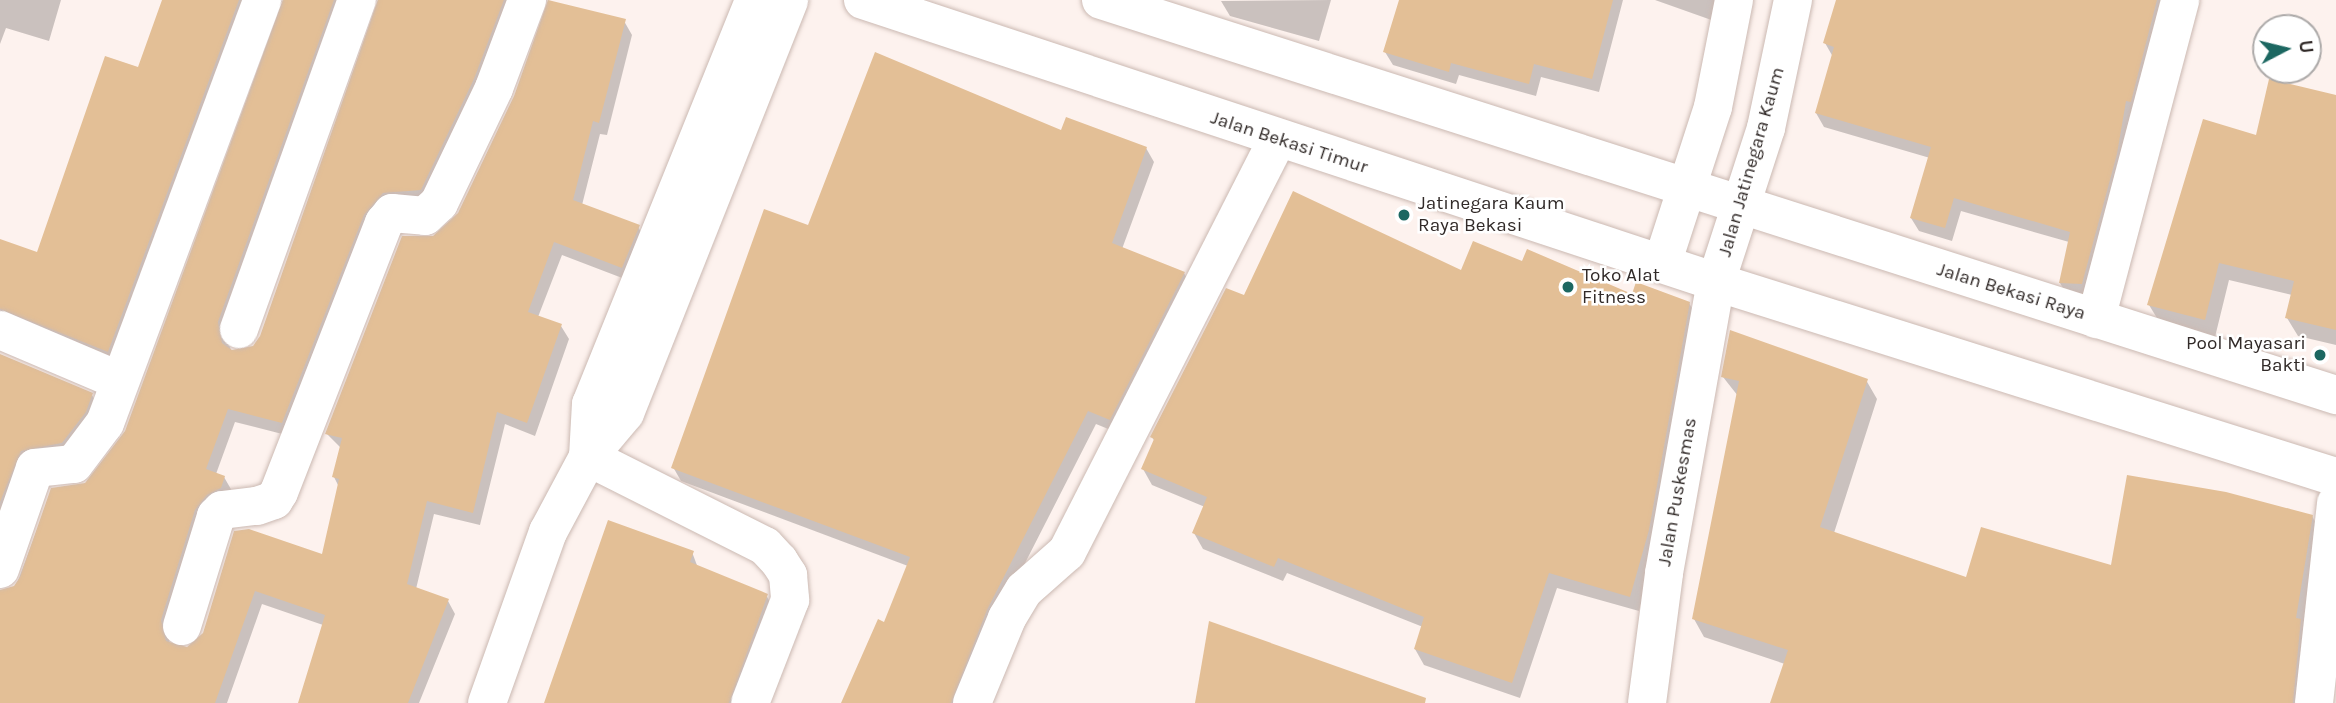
<!DOCTYPE html>
<html>
<head>
<meta charset="utf-8">
<style>
	body { margin:0 }
	#map { position:relative; width:2336px; height:703px; overflow:hidden; background:#fdf2ee; font-family:Karla,sans-serif }
	div>[style] { position:absolute }
	[style*='--x'] { left:calc(var(--x)*1px); top:calc(var(--y)*1px); width:calc(var(--w)*1px); rotate:calc(var(--a)*1deg) }
	.shadow>* { inset:0; background:#0003 }
	.building>* { inset:0; background:#e3bf96 }
	.roads { filter:drop-shadow(0 0 2px #cbb9b2) drop-shadow(0 0 2px #cbb9b2) }
	.minor>* { height:38px; margin:-19px; padding:0 19px; transform-origin:19px; border-radius:19px; background:#fff }
	.major>* { height:38px; margin:-19px; padding:0 19px; transform-origin:19px; border-radius:19px; background:#fff }
	.dots>* { width:19px; height:19px; translate:-50% -50%; box-sizing:border-box; border:4px solid #fff; border-radius:50% }
	span { translate:-50% -50%; white-space:nowrap; text-align:center; line-height:1.15; -webkit-text-stroke:5px #fff; paint-order:stroke }
	.street-label { font-size:19px; color:#312a28 }
	.poi-label { font-size:19px; color:#312a28 }
	.left { translate:0 -50%; text-align:left }
	.right { translate:-100% -50%; text-align:right }
	.north { position:absolute; left:2252px; top:14px; width:70px; height:70px; box-sizing:border-box; background:#fff; border:2px solid #adaaa9; border-radius:50%; rotate:83deg; font-size:19px; font-weight:700; line-height:28px; text-align:center; color:#312a28 }
	.north::after { content:''; display:block; margin:auto; width:24px; height:32px; background:#1c6761; clip-path:polygon(50% 0,100% 100%,50% 72%,0 100%) }
</style>
</head>
<body>
<div id="map">
	<div class="shadow">
		<i style="clip-path:polygon(0 0,61px 0,49px 41px,6px 28px,0 44px)"></i>
		<i style="clip-path:polygon(164px 0,253px 0,116px 365px,0 325px,0 241px,38px 254px,139px 69px)"></i>
		<i style="clip-path:polygon(283px 0,351px 0,225px 336px,232px 352px,254px 348px,261px 337px,378px 0,518px 0,428px 203px,391px 206px,290px 436px,235px 422px,216px 474px,224px 477px,232px 491px,168px 634px,170px 644px,188px 649px,204px 634px,236px 532px,323px 556px,339px 487px,334px 477px,341px 448px,327px 434px,433px 238px,460px 214px,624px 21px,632px 35px,607px 135px,600px 134px,582px 205px,638px 227px,646px 240px,630px 281px,562px 255px,538px 317px,561px 326px,569px 339px,535px 436px,505px 424px,480px 525px,434px 514px,416px 589px,448px 601px,455px 614px,419px 703px,300px 703px,323px 625px,262px 604px,227px 703px,0 703px,0 591px,16px 586px,52px 490px,86px 484px,127px 432px)"></i>
		<i style="clip-path:polygon(1331px 0,1319px 41px,1230px 16px,1221px 1px)"></i>
		<i style="clip-path:polygon(1401px 0,1623px 0,1599px 92px,1541px 77px,1536px 96px,1459px 75px,1456px 84px,1393px 65px,1385px 52px)"></i>
		<i style="clip-path:polygon(1655px 0,1725px 0,1717px 22px)"></i>
		<i style="clip-path:polygon(1838px 0,2166px 0,2090px 298px,2068px 297px,2060px 283px,2069px 242px,1961px 211px,1952px 241px,1919px 231px,1911px 218px,1930px 158px,1824px 127px,1816px 113px,1833px 57px,1825px 43px)"></i>
		<i style="clip-path:polygon(2336px 97px,2336px 345px,2298px 336px,2287px 318px,2292px 295px,2229px 280px,2215px 337px,2160px 323px,2149px 305px,2257px 137px)"></i>
		<i style="clip-path:polygon(1062px 132px,1146px 148px,1154px 162px,1122px 249px,1184px 273px,1192px 287px,1118px 433px,1096px 424px,994px 624px,962px 703px,843px 703px,885px 624px,908px 566px,681px 481px,673px 467px,809px 227px)"></i>
		<i style="clip-path:polygon(1523px 263px,1633px 296px,1689px 303px,1698px 319px,1657px 547px,1639px 611px,1557px 588px,1520px 698px,1424px 665px,1415px 649px,1423px 627px,1287px 573px,1283px 581px,1203px 549px,1194px 533px,1205px 507px,1152px 485px,1143px 469px,1155px 442px,1152px 437px,1245px 297px)"></i>
		<i style="clip-path:polygon(0 356px,92px 395px,99px 408px,0 536px)"></i>
		<i style="clip-path:polygon(1723px 377px,1866px 380px,1877px 399px,1834px 533px,1967px 579px,2112px 568px,2312px 516px,2322px 535px,2304px 703px,1772px 703px,1785px 664px,1704px 637px,1694px 619px,1738px 396px)"></i>
		<i style="clip-path:polygon(692px 552px,698px 568px,766px 595px,773px 607px,738px 703px,546px 703px)"></i>
	</div>
	<div class="building">
		<i style="clip-path:polygon(162px 0,239px 0,108px 352px,0 309px,0 239px,37px 252px,105px 56px,138px 67px)"></i>
		<i style="clip-path:polygon(283px 0,334px 0,218px 322px,222px 343px,232px 350px,253px 346px,260px 336px,378px 0,504px 0,474px 79px,421px 190px,383px 193px,364px 215px,282px 423px,228px 409px,206px 469px,225px 476px,221px 488px,207px 495px,195px 510px,161px 620px,166px 641px,187px 647px,203px 633px,234px 531px,249px 529px,322px 554px,339px 479px,332px 477px,342px 438px,325px 434px,402px 236px,433px 236px,458px 213px,514px 96px,548px 0,626px 19px,599px 123px,593px 121px,573px 200px,640px 225px,622px 268px,554px 242px,528px 312px,562px 324px,527px 423px,497px 412px,473px 513px,427px 501px,407px 584px,449px 599px,408px 703px,298px 703px,325px 615px,255px 591px,215px 703px,0 703px,0 590px,14px 586px,20px 577px,51px 488px,85px 483px,125px 431px)"></i>
		<i style="clip-path:polygon(1399px 0,1613px 0,1592px 79px,1534px 64px,1529px 84px,1451px 63px,1449px 72px,1383px 52px)"></i>
		<i style="clip-path:polygon(1836px 0,2157px 0,2131px 102px,2126px 101px,2117px 154px,2082px 284px,2059px 283px,2070px 232px,1954px 198px,1945px 228px,1910px 218px,1931px 147px,1815px 113px,1834px 47px,1823px 43px)"></i>
		<i style="clip-path:polygon(875px 52px,1061px 130px,1066px 117px,1147px 147px,1112px 243px,1185px 272px,1110px 420px,1088px 411px,987px 610px,951px 703px,841px 703px,878px 619px,884px 622px,910px 557px,671px 468px,764px 209px,808px 225px)"></i>
		<i style="clip-path:polygon(2269px 79px,2336px 95px,2336px 330px,2285px 318px,2294px 281px,2219px 263px,2205px 320px,2147px 305px,2203px 119px,2256px 135px)"></i>
		<i style="clip-path:polygon(1293px 191px,1461px 270px,1473px 241px,1522px 261px,1527px 249px,1632px 294px,1636px 282px,1690px 302px,1649px 530px,1630px 597px,1549px 573px,1512px 683px,1414px 649px,1424px 617px,1278px 558px,1274px 567px,1192px 533px,1207px 497px,1141px 469px,1154px 439px,1150px 437px,1226px 288px,1244px 295px)"></i>
		<i style="clip-path:polygon(1730px 330px,1868px 379px,1820px 527px,1966px 577px,1981px 527px,2111px 565px,2127px 475px,2226px 492px,2313px 515px,2296px 618px,2301px 619px,2293px 703px,1770px 703px,1788px 650px,1692px 619px,1739px 381px,1721px 377px)"></i>
		<i style="clip-path:polygon(0 354px,93px 393px,86px 412px,62px 443px,21px 451px,0 502px)"></i>
		<i style="clip-path:polygon(608px 520px,694px 551px,690px 562px,768px 594px,729px 703px,544px 703px)"></i>
		<i style="clip-path:polygon(1209px 621px,1426px 698px,1425px 703px,1195px 703px)"></i>
	</div>
	<div class="roads">
		<div class="minor">
			<i style="--x:1662;--y:264;--w:165;--a:-72"></i>
			<i style="--x:1713;--y:107;--w:109;--a:-78.9"></i>
			<i style="--x:2096;--y:319;--w:330;--a:-75.2"></i>
			<i style="--x:239;--y:329;--w:350;--a:-70.3"></i>
			<i style="--x:0;--y:330;--w:130;--a:23"></i>
			<i style="--x:588;--y:457;--w:53;--a:-86.8"></i>
			<i style="--x:591;--y:404;--w:436;--a:-68"></i>
			<i style="--x:588;--y:457;--w:198;--a:26.7"></i>
			<i style="--x:765;--y:546;--w:21;--a:47"></i>
			<i style="--x:779;--y:561;--w:17;--a:57"></i>
			<i style="--x:788;--y:575;--w:25;--a:85"></i>
			<i style="--x:790;--y:600;--w:110;--a:111.2"></i>
			<i style="--x:0;--y:569;--w:107;--a:-70.9"></i>
			<i style="--x:35;--y:468;--w:39;--a:-6"></i>
			<i style="--x:74;--y:464;--w:51;--a:-52.9"></i>
			<i style="--x:105;--y:423;--w:451;--a:-69.6"></i>
			<i style="--x:182;--y:626;--w:115;--a:-72.8"></i>
			<i style="--x:216;--y:516;--w:8;--a:-45"></i>
			<i style="--x:222;--y:510;--w:35;--a:-7"></i>
			<i style="--x:257;--y:506;--w:18;--a:-19"></i>
			<i style="--x:274;--y:500;--w:9;--a:-58"></i>
			<i style="--x:279;--y:492;--w:289;--a:-68.7"></i>
			<i style="--x:384;--y:223;--w:13;--a:-51"></i>
			<i style="--x:392;--y:213;--w:33;--a:5"></i>
			<i style="--x:425;--y:216;--w:19;--a:-43"></i>
			<i style="--x:439;--y:203;--w:127;--a:-64.4"></i>
			<i style="--x:494;--y:88;--w:94;--a:-69.4"></i>
			<i style="--x:487;--y:703;--w:182;--a:-70.4"></i>
			<i style="--x:548;--y:532;--w:85;--a:-61.9"></i>
			<i style="--x:588;--y:457;--w:57;--a:-49.9"></i>
			<i style="--x:625;--y:413;--w:444;--a:-68.3"></i>
			<i style="--x:972;--y:703;--w:92;--a:-67.6"></i>
			<i style="--x:1007;--y:618;--w:33;--a:-59"></i>
			<i style="--x:1024;--y:590;--w:57;--a:-41.5"></i>
			<i style="--x:1067;--y:552;--w:463;--a:-63"></i>
			<i style="--x:1647;--y:703;--w:131;--a:-82.5"></i>
			<i style="--x:1664;--y:573;--w:296;--a:-79.9"></i>
			<i style="--x:1716;--y:282;--w:162;--a:-72"></i>
			<i style="--x:1766;--y:128;--w:131;--a:-78.1"></i>
			<i style="--x:2314;--y:703;--w:201;--a:-83.7"></i>
		</div>
		<div class="major">
			<i style="--x:863;--y:0;--w:898;--a:18.29"></i>
			<i style="--x:1716;--y:282;--w:650;--a:17.46"></i>
			<i style="--x:1101;--y:0;--w:1297;--a:17.74"></i>
		</div>
	</div>
	<div class="dots">
		<i style="left:1404px;top:215px;background:#1c6761"></i>
		<i style="left:1568px;top:287px;background:#1c6761"></i>
		<i style="left:2320px;top:355px;background:#1c6761"></i>
	</div>
	<div class="street-label">
		<span style="left:1289px;top:143px;rotate:18deg">Jalan Bekasi Timur</span>
		<span style="left:1752px;top:162px;rotate:-74deg">Jalan Jatinegara Kaum</span>
		<span style="left:2011px;top:292px;rotate:17deg">Jalan Bekasi Raya</span>
		<span style="left:1678px;top:492px;rotate:-80deg">Jalan Puskesmas</span>
	</div>
	<div class="poi-label">
		<span class="left" style="left:1418px;top:215px">Jatinegara Kaum<br>Raya Bekasi</span>
		<span class="left" style="left:1582px;top:287px">Toko Alat<br>Fitness</span>
		<span class="right" style="left:2306px;top:355px">Pool Mayasari<br>Bakti</span>
	</div>
	<div class="north">U</div>
</div>
</body>
</html>
